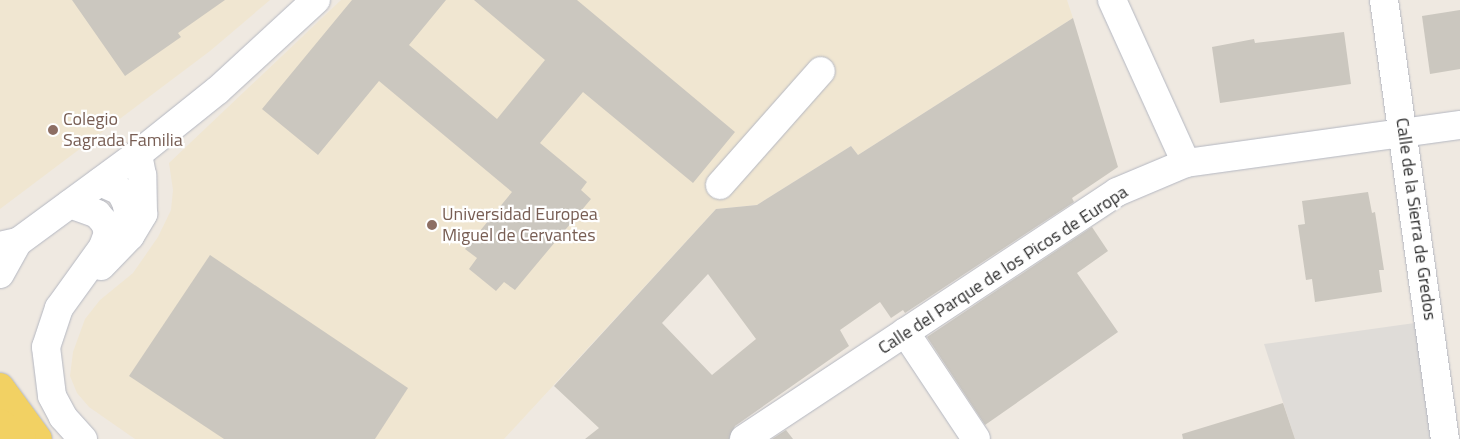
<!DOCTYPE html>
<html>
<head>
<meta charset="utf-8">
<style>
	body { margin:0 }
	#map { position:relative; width:1460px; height:439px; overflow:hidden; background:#efe9e1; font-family:"Titillium Web",sans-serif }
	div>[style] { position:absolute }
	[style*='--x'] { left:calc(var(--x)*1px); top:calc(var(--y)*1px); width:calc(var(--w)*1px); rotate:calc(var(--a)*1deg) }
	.education>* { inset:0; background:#f0e6d1 }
	.plaza>* { inset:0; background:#dfdcd8 }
	.building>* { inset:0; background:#cbc7bf }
	.roads { filter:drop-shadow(0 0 1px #b4b7c1) drop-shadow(0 0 1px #b4b7c1) }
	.minor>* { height:28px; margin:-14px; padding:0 14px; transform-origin:14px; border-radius:14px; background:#fff }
	.major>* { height:28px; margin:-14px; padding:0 14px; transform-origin:14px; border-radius:14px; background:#f2d163 }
	.dots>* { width:14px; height:14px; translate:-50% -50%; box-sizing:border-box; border:2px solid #fff; border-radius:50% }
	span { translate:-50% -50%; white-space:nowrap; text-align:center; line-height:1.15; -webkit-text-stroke:4.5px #fff; paint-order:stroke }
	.education-label { font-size:18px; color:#785e54 }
	.left { translate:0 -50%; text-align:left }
	.street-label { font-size:18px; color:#2e2e2e }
</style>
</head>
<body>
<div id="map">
	<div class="education">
		<i style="clip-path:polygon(0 0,270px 0,210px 51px,0 209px)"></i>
		<i style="clip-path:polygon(341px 0,1067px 0,1073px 18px,858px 155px,851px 146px,757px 205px,716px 209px,504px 439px,135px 439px,89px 407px,77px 393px,70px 376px,73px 352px,85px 319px,100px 300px,133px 273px,158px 237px,171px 210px,173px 190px,169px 163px)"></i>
	</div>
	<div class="plaza">
		<i style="clip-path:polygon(1429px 321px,1445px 439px,1295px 439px,1264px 344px)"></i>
	</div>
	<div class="building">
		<i style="clip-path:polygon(72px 0,225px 0,178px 33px,181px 37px,125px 76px)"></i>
		<i style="clip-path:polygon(352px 0,446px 0,409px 45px,497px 119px,545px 60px,474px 0,577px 0,735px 132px,693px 183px,583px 92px,540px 143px,587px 182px,581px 190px,591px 199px,515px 290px,504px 282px,496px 291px,469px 269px,477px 258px,465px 249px,512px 192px,379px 81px,318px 155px,262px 109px)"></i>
		<i style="clip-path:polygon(1460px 10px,1460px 69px,1430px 74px,1422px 16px)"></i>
		<i style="clip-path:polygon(evenodd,1073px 18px,1118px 167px,1072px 198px,1074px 202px,905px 313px,903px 310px,891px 318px,880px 302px,840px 330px,849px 346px,735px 426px,729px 439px,585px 439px,599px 428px,554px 386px,716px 209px,757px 205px,851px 146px,858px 155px,1073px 18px,708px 274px,756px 339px,712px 375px,662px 323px,708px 274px)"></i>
		<i style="clip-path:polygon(1344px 32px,1351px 84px,1220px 103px,1212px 47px,1254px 39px,1255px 43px)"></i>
		<i style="clip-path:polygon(1368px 192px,1372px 213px,1375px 212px,1384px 270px,1379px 270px,1382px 292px,1315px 302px,1312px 279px,1306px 280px,1298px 225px,1305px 224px,1302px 201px)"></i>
		<i style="clip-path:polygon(1092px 227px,1108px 251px,1077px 273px,1118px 332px,985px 425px,927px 337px)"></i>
		<i style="clip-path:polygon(210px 255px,408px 388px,375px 439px,224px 439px,129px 376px)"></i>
		<i style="clip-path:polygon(1283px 403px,1295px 439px,1183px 439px,1182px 434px)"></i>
		<i style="clip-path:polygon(786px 430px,793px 439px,772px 439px)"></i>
	</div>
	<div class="roads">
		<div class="minor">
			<i style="--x:1112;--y:0;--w:179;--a:65.6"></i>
			<i style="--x:1384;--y:0;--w:443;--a:82.1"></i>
			<i style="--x:100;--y:182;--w:22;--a:24"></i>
			<i style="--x:120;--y:191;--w:13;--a:61"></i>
			<i style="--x:126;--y:202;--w:17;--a:77"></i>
			<i style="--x:130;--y:219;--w:18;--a:106"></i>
			<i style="--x:720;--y:185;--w:152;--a:-48.5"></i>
			<i style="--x:70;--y:204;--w:29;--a:20"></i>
			<i style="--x:97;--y:214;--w:12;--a:48"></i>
			<i style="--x:105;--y:223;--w:10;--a:73"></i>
			<i style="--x:108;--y:233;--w:15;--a:110"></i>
			<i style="--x:103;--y:247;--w:75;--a:125.8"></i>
			<i style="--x:59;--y:308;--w:41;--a:108.4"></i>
			<i style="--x:46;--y:347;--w:49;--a:83"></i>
			<i style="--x:52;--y:396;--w:24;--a:62"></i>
			<i style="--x:63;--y:417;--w:30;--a:48"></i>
			<i style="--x:0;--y:246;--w:18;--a:-13"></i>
			<i style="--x:18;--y:242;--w:149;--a:-36.3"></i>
			<i style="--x:138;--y:154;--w:102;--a:-38.7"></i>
			<i style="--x:218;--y:90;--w:133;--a:-42.6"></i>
			<i style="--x:101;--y:266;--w:42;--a:-46"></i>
			<i style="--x:130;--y:236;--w:26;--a:-59"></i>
			<i style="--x:143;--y:214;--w:39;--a:-91"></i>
			<i style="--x:142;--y:175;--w:21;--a:-101"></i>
			<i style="--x:0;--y:274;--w:37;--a:-61"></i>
			<i style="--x:905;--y:332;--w:128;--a:56.4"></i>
			<i style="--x:744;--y:439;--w:447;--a:-33.5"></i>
			<i style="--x:1117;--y:192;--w:75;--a:-22.8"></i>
			<i style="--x:1186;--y:163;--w:277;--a:-7.9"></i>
		</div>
		<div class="major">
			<i style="--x:0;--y:387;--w:64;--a:53.8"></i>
			<i style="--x:0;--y:423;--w:27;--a:36"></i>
		</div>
	</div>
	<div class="dots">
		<i style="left:53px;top:130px;background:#8d6e63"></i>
		<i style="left:432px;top:225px;background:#8d6e63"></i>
	</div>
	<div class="education-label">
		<span class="left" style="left:63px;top:130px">Colegio<br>Sagrada Familia</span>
		<span class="left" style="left:442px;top:225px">Universidad Europea<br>Miguel de Cervantes</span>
	</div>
	<div class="street-label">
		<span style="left:1416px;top:219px;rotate:82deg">Calle de la Sierra de Gredos</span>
		<span style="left:1003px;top:270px;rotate:-33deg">Calle del Parque de los Picos de Europa</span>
	</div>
</div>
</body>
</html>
